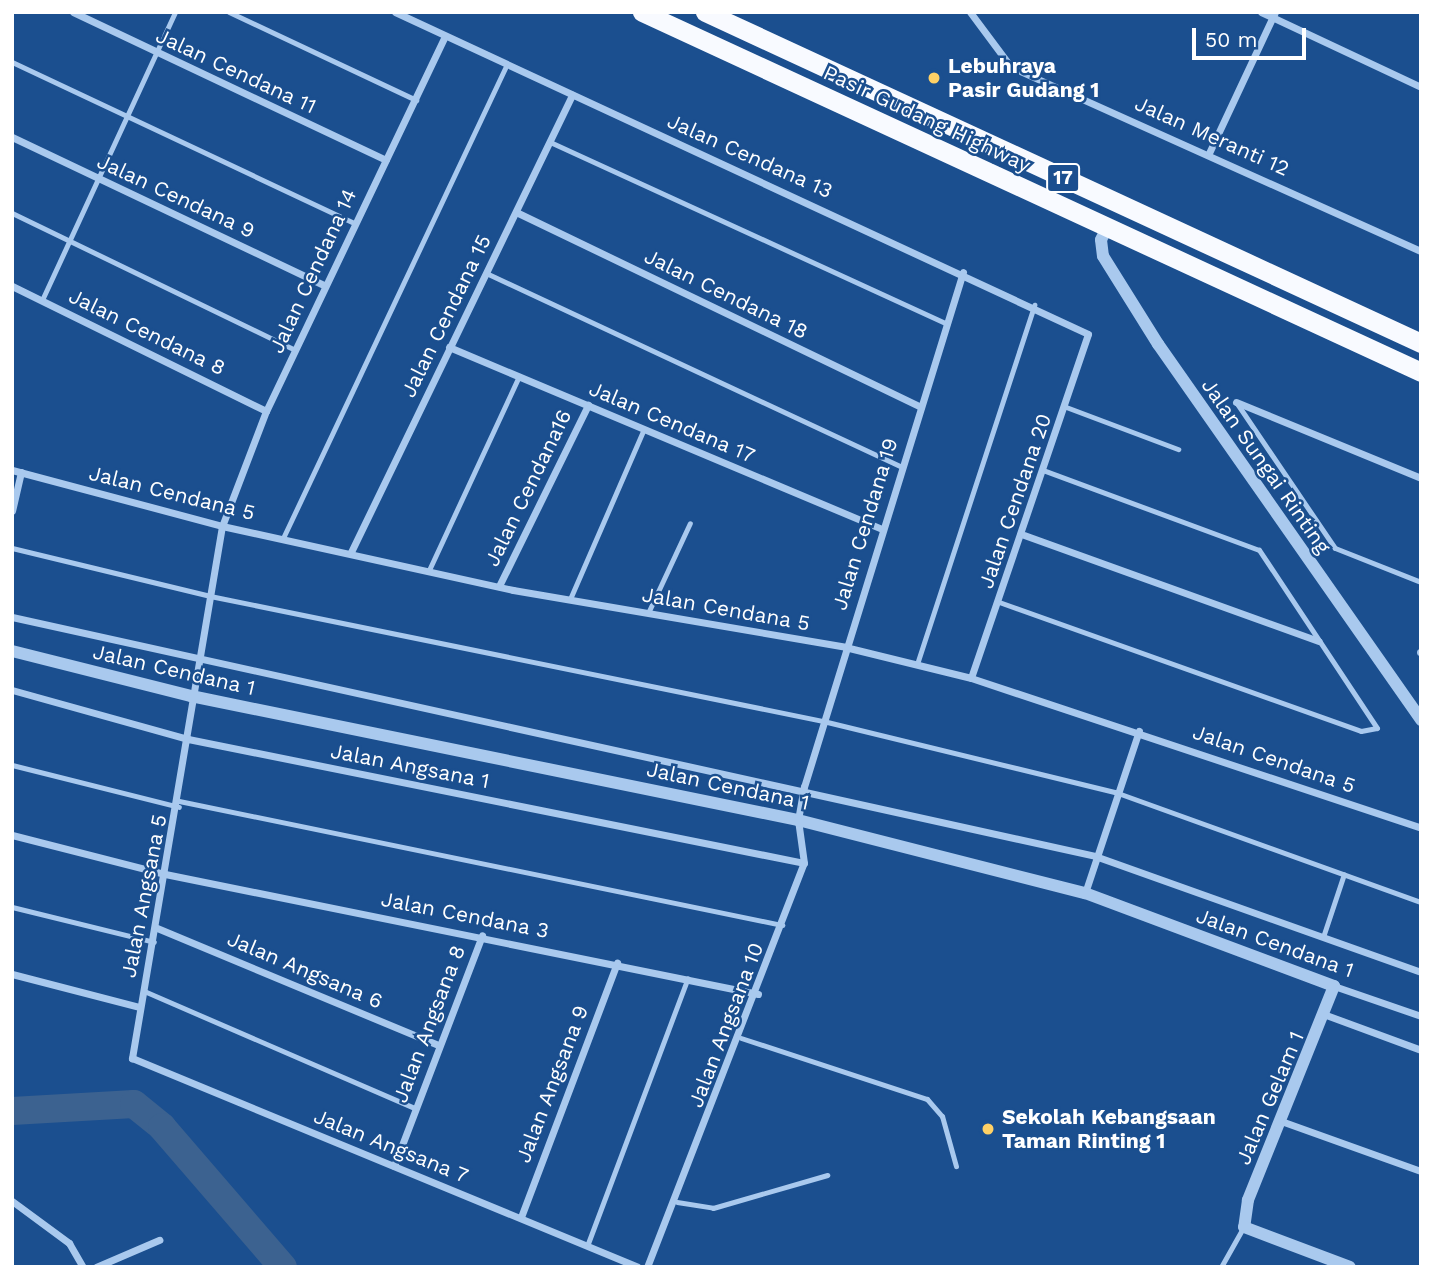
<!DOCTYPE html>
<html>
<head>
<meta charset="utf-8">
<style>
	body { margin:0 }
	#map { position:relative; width:1433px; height:1279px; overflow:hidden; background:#1b4f8f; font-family:"Work Sans",sans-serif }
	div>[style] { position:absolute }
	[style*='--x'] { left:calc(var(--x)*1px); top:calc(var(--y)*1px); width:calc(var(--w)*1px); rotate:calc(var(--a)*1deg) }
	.river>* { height:28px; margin:-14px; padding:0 14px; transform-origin:14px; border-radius:14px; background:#3c6290 }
	.service>* { height:5px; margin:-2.5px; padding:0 2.5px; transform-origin:2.5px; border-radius:2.5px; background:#a9c9ee }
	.minor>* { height:7px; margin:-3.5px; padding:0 3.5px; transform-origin:3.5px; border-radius:3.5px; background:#a9c9ee }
	.tertiary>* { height:12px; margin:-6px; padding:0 6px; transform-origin:6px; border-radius:6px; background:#a9c9ee }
	.trunk>* { height:19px; margin:-9.5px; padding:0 9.5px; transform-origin:9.5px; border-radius:9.5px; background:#f8faff }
	.dots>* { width:19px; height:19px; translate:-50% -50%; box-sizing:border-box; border:4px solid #1b4f8f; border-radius:50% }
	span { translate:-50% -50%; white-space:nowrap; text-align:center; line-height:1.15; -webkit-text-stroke:5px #1b4f8f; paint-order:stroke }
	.shield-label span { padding:2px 5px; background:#1b4f8f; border:2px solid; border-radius:5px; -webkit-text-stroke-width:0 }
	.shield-label { font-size:19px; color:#fff; font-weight:700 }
	.poi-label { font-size:21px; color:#fff; font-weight:700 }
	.left { translate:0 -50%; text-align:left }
	.street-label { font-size:21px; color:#fff }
	.frame { position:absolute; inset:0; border:14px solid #fff; pointer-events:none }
	.scale { position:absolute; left:1192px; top:28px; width:114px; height:32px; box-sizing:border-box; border:4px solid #fff; border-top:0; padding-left:9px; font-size:21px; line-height:24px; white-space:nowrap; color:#fff; -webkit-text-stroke:5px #1b4f8f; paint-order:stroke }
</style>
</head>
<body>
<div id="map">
	<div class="river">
		<i style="--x:12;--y:1111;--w:122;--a:-3.3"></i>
		<i style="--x:134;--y:1104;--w:36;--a:39"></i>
		<i style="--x:162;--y:1127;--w:185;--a:49.2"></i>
	</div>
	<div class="service">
		<i style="--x:229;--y:12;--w:207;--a:25.2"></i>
		<i style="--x:12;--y:62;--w:378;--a:25.2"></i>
		<i style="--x:550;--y:142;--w:437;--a:24.6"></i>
		<i style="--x:12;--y:213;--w:314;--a:25.8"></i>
		<i style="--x:486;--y:273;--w:459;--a:25"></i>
		<i style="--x:42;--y:300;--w:317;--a:-65.2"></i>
		<i style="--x:1236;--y:402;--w:176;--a:55.9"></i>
		<i style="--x:1335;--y:548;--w:92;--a:21.6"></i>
		<i style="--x:1066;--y:407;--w:120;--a:20.6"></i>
		<i style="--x:283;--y:538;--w:524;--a:-64.71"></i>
		<i style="--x:12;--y:548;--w:204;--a:13.6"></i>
		<i style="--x:210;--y:596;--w:626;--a:11.53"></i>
		<i style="--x:823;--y:721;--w:301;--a:13.7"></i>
		<i style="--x:1115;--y:792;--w:325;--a:19.8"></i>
		<i style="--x:429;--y:570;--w:214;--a:-65.1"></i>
		<i style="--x:570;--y:599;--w:185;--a:-66.5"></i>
		<i style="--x:999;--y:602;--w:384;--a:19.6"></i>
		<i style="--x:1361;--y:731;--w:16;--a:-11"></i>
		<i style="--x:1377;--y:728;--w:214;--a:-123.5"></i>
		<i style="--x:1259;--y:550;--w:228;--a:-159.7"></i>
		<i style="--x:648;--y:613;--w:99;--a:-65"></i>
		<i style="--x:917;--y:664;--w:378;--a:-71.9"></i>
		<i style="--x:12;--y:765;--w:172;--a:14.1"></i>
		<i style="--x:179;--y:801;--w:616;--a:11.62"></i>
		<i style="--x:12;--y:907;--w:146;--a:13.8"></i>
		<i style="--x:1323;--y:937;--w:66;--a:-71.6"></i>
		<i style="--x:144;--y:991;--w:295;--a:23.4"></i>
		<i style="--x:741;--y:1038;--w:196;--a:18.2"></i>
		<i style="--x:927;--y:1099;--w:23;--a:49"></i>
		<i style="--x:942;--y:1116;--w:52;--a:74.4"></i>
		<i style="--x:677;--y:1202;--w:36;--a:9"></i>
		<i style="--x:713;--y:1208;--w:119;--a:-16.1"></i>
		<i style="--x:587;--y:1246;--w:286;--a:-69.4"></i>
		<i style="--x:1221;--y:1267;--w:45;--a:-60.6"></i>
	</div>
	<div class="minor">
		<i style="--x:73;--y:12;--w:346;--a:25.3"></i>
		<i style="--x:395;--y:12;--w:764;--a:24.92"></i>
		<i style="--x:1088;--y:334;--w:363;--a:108.8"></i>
		<i style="--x:970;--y:12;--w:69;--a:53.3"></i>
		<i style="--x:1011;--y:67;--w:449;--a:24.2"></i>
		<i style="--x:1261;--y:12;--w:177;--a:25.1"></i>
		<i style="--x:445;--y:36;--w:416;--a:115.5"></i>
		<i style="--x:266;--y:411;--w:123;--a:110.9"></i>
		<i style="--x:222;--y:526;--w:540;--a:99.6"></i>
		<i style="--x:132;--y:1058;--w:547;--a:22.44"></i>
		<i style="--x:12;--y:137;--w:345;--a:25.4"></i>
		<i style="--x:1209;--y:153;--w:156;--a:-64.9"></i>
		<i style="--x:516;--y:212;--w:448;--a:25.7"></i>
		<i style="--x:12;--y:286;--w:283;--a:26.2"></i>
		<i style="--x:449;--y:347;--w:470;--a:22.8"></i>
		<i style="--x:1236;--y:402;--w:200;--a:22.3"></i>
		<i style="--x:12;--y:470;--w:217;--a:14.9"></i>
		<i style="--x:222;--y:526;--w:298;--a:12.4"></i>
		<i style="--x:513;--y:590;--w:337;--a:9.7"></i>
		<i style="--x:845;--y:647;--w:130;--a:13.8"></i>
		<i style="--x:971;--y:678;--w:474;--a:18.4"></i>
		<i style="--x:12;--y:511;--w:40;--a:-77"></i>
		<i style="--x:1024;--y:535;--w:313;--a:19.8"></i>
		<i style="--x:351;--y:552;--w:508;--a:-64.19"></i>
		<i style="--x:499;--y:586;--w:202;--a:-63.8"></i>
		<i style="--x:12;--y:617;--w:1109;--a:12.44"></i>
		<i style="--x:1095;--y:856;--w:346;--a:19.6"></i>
		<i style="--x:1420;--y:652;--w:1;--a:0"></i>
		<i style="--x:12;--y:690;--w:183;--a:15.6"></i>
		<i style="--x:188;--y:739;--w:628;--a:11.38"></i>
		<i style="--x:12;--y:835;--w:158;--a:14.3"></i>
		<i style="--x:165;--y:874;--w:605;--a:11.44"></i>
		<i style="--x:1085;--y:893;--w:171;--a:-71.6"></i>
		<i style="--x:157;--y:928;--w:304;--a:22.6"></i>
		<i style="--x:12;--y:974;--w:132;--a:14.5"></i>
		<i style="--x:1334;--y:986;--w:92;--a:19"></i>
		<i style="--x:1326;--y:1015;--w:101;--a:20.2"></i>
		<i style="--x:1281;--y:1121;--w:149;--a:19.7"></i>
		<i style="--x:394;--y:1166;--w:247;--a:-69.1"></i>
		<i style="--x:12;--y:1201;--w:71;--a:36.4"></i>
		<i style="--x:69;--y:1243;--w:28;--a:60"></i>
		<i style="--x:521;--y:1217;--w:272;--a:-69.3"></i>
		<i style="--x:96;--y:1267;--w:69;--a:-23.2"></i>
		<i style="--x:647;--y:1267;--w:433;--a:-68.8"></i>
		<i style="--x:804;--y:863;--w:43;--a:-97.9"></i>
		<i style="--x:798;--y:820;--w:34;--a:-80"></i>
		<i style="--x:804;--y:787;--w:539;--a:-72.84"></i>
	</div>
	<div class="tertiary">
		<i style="--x:1107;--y:228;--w:13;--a:117"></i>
		<i style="--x:1101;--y:240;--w:16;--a:83"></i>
		<i style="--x:1103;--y:256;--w:104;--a:58"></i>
		<i style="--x:1158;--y:344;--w:459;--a:55"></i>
		<i style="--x:12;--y:651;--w:185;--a:14.1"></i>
		<i style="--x:191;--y:696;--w:620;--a:11.55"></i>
		<i style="--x:798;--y:820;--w:296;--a:14.3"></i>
		<i style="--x:1085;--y:893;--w:266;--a:20.5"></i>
		<i style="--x:1334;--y:986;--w:231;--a:111.9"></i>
		<i style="--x:1248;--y:1200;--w:27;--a:98"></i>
		<i style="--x:1244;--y:1227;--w:113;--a:20.7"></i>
	</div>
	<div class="trunk">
		<i style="--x:642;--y:12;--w:858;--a:24.8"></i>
		<i style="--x:705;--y:12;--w:789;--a:24.81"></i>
	</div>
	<div class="dots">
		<i style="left:934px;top:78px;background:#ffd166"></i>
		<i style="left:988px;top:1129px;background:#ffd166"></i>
	</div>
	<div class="shield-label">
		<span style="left:1063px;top:178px">17</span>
	</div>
	<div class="poi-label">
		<span class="left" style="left:948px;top:78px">Lebuhraya<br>Pasir Gudang 1</span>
		<span class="left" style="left:1002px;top:1129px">Sekolah Kebangsaan<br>Taman Rinting 1</span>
	</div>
	<div class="street-label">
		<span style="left:236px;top:71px;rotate:25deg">Jalan Cendana 11</span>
		<span style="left:927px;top:119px;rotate:25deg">Pasir Gudang Highway</span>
		<span style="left:1212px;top:136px;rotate:24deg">Jalan Meranti 12</span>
		<span style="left:750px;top:156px;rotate:24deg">Jalan Cendana 13</span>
		<span style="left:176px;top:196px;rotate:25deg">Jalan Cendana 9</span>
		<span style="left:313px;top:271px;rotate:-65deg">Jalan Cendana 14</span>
		<span style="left:726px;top:294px;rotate:26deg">Jalan Cendana 18</span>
		<span style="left:446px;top:316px;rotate:-64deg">Jalan Cendana 15</span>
		<span style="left:147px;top:332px;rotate:26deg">Jalan Cendana 8</span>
		<span style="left:672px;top:422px;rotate:23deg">Jalan Cendana 17</span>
		<span style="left:1266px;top:466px;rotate:55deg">Jalan Sungai Rinting</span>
		<span style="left:528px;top:488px;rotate:-64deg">Jalan Cendana16</span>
		<span style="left:172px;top:493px;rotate:14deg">Jalan Cendana 5</span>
		<span style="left:1015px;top:501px;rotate:-71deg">Jalan Cendana 20</span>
		<span style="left:865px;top:524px;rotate:-73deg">Jalan Cendana 19</span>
		<span style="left:726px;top:609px;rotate:10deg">Jalan Cendana 5</span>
		<span style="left:174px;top:670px;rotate:13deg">Jalan Cendana 1</span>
		<span style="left:1274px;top:759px;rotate:19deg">Jalan Cendana 5</span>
		<span style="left:410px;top:766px;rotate:11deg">Jalan Angsana 1</span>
		<span style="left:728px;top:786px;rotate:12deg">Jalan Cendana 1</span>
		<span style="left:144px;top:896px;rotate:-79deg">Jalan Angsana 5</span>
		<span style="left:465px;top:915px;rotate:11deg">Jalan Cendana 3</span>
		<span style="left:1275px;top:943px;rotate:20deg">Jalan Cendana 1</span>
		<span style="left:305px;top:970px;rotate:23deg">Jalan Angsana 6</span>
		<span style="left:429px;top:1024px;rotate:-69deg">Jalan Angsana 8</span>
		<span style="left:726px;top:1025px;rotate:-69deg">Jalan Angsana 10</span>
		<span style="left:552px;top:1084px;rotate:-69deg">Jalan Angsana 9</span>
		<span style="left:1270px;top:1098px;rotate:-67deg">Jalan Gelam 1</span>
		<span style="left:391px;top:1146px;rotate:22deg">Jalan Angsana 7</span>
	</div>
	<div class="frame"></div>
	<div class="scale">50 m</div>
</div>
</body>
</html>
